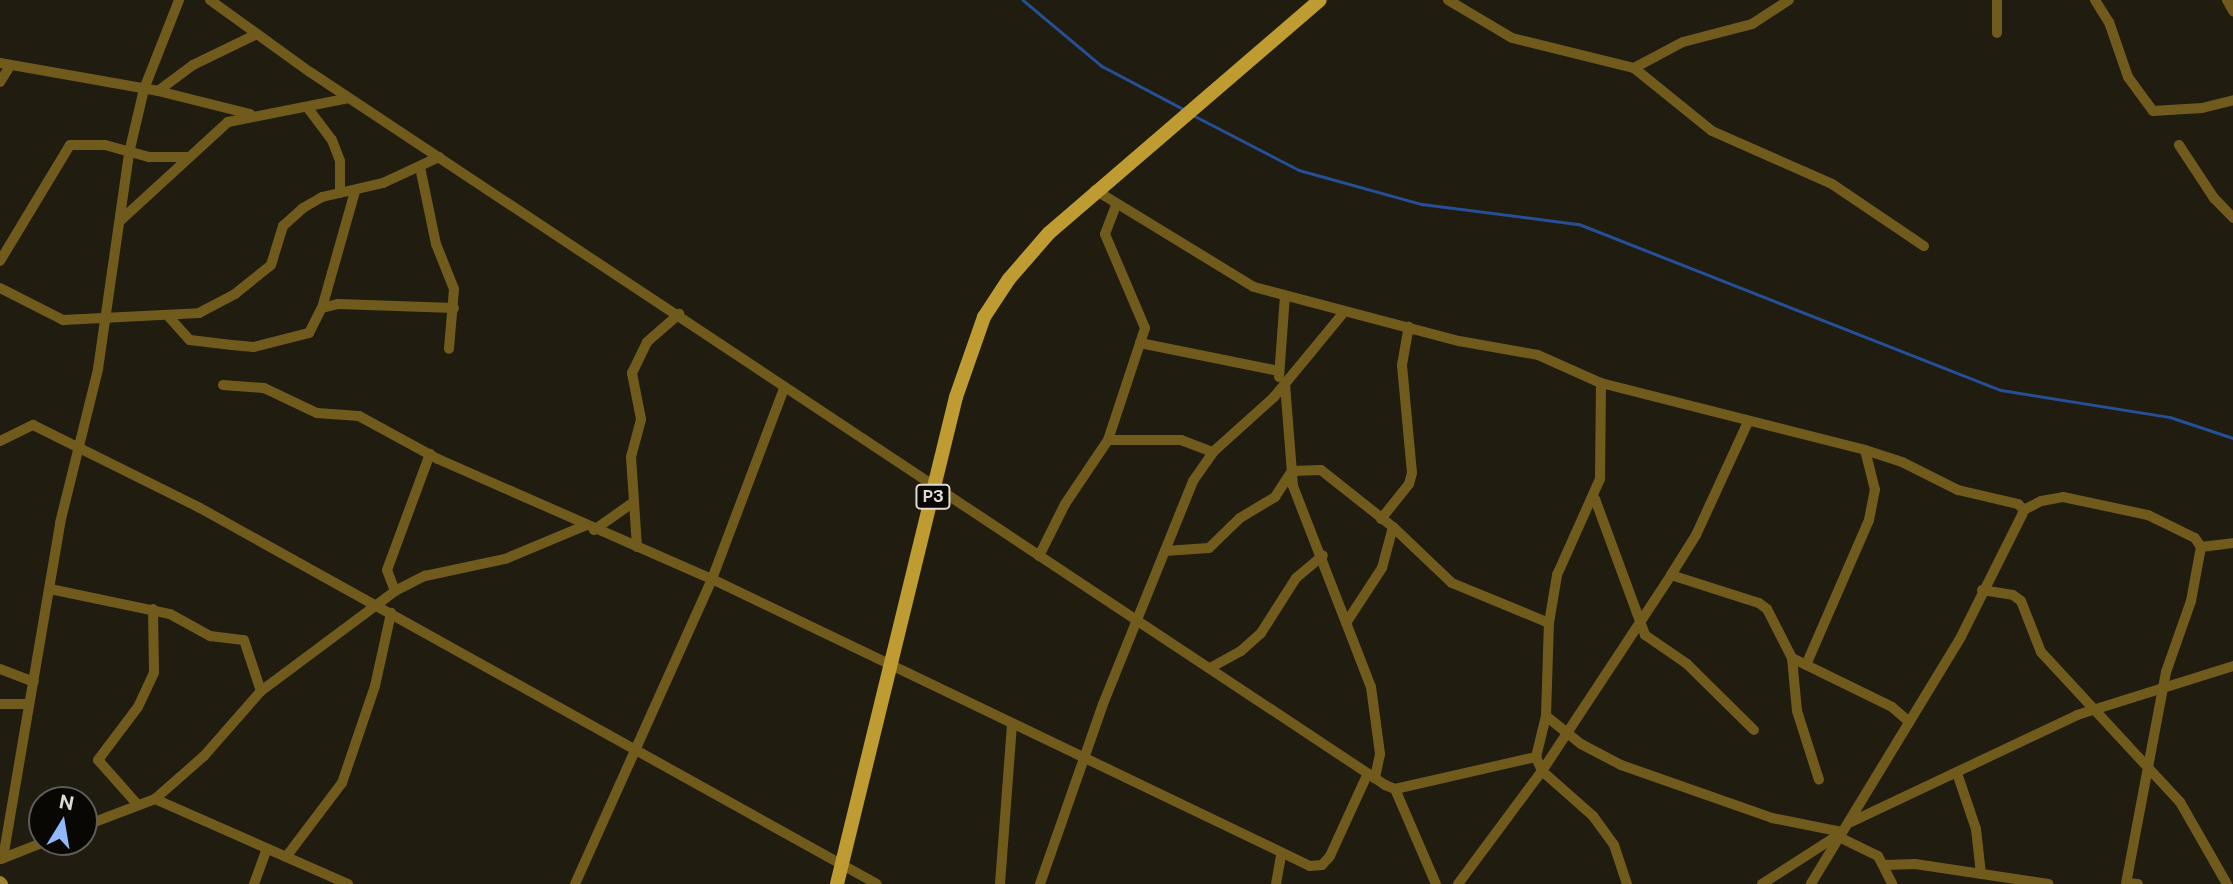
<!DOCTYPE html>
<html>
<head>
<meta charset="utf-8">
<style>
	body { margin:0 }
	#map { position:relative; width:2233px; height:884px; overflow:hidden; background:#201c10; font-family:"Public Sans",sans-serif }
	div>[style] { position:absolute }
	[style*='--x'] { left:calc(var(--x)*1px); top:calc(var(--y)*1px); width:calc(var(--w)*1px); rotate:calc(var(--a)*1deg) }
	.stream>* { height:2.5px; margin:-1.25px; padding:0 1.25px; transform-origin:1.25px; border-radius:1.25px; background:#254f96 }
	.street>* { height:10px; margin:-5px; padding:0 5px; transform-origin:5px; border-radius:5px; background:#705b1d }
	.secondary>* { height:12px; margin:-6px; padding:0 6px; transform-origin:6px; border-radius:6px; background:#9b8032 }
	.primary>* { height:14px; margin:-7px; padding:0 7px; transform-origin:7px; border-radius:7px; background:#bf9c32 }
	span { translate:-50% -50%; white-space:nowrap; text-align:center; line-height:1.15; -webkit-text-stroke:6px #080703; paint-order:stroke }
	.shield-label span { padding:2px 5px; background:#080703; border:2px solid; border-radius:5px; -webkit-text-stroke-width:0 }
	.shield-label { font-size:16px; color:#dedbd3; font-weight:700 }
	.north { position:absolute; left:28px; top:786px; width:70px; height:70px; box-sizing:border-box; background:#080703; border:2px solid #5e5c56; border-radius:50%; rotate:11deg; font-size:19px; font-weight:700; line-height:28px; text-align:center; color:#dedbd3 }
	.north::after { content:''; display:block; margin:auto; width:24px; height:32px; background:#8fb8fd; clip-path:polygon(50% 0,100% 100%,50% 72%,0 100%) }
</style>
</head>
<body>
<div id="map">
	<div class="stream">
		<i style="--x:1023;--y:0;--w:103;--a:39.9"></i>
		<i style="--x:1102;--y:66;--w:94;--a:27.9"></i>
		<i style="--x:1193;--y:115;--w:119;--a:27.4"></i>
		<i style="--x:1299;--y:170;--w:128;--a:15.5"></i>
		<i style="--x:1422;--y:204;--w:158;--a:7.3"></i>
		<i style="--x:1579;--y:224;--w:453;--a:21.5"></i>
		<i style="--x:2001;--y:390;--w:171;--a:9.1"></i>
		<i style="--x:2170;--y:417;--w:66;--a:18.4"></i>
	</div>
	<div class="street">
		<i style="--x:210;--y:0;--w:123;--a:35.8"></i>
		<i style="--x:310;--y:72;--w:1290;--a:33.55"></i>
		<i style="--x:1385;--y:785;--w:11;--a:22"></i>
		<i style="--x:1395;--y:789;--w:145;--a:-12.8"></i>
		<i style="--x:1536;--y:757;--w:15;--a:67"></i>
		<i style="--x:1542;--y:771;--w:68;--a:41.4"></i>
		<i style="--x:1593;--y:816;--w:36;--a:54"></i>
		<i style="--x:1614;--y:845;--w:41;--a:71.6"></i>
		<i style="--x:1448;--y:0;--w:74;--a:30.7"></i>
		<i style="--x:1512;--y:38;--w:126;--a:13.8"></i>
		<i style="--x:1634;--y:68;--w:100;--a:38.9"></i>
		<i style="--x:1712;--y:131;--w:131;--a:23.8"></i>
		<i style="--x:1832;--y:184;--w:111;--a:34"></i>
		<i style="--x:2095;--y:0;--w:26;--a:58"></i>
		<i style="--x:2109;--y:22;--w:58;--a:70.9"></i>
		<i style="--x:2128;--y:77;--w:42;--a:53.7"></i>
		<i style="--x:2153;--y:111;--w:49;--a:-3.5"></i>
		<i style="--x:2202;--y:108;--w:32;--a:-14"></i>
		<i style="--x:2227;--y:0;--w:13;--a:61"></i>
		<i style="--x:1997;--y:33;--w:33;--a:-90"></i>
		<i style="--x:0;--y:63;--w:160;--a:10"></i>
		<i style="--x:158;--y:91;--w:95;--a:14"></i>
		<i style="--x:1634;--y:68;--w:55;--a:-28"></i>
		<i style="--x:1683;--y:42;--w:71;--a:-14.6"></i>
		<i style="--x:1752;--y:24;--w:44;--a:-33"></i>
		<i style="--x:0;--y:82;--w:19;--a:-58"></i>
		<i style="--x:158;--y:91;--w:44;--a:-36.6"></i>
		<i style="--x:193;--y:65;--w:71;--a:-25.8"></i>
		<i style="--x:307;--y:107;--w:41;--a:52.9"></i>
		<i style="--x:332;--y:140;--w:22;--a:69"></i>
		<i style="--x:340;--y:161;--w:32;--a:90"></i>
		<i style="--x:2179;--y:145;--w:64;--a:56.6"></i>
		<i style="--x:2214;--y:198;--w:28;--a:46"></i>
		<i style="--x:420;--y:167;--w:79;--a:78.3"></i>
		<i style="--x:436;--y:244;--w:48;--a:68.2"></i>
		<i style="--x:454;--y:289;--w:60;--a:94.8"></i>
		<i style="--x:1095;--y:190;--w:186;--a:31.4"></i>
		<i style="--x:1254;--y:287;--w:212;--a:14.8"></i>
		<i style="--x:1459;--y:341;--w:80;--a:10"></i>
		<i style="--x:1538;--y:355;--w:69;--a:24"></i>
		<i style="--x:1601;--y:383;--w:272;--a:14.2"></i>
		<i style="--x:1865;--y:450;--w:39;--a:18"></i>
		<i style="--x:1902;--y:462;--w:63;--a:26.6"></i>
		<i style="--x:1958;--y:490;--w:62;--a:13.1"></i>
		<i style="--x:2018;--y:504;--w:8;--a:45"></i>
		<i style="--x:2024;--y:510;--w:5;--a:112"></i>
		<i style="--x:2022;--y:515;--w:136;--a:116.6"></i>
		<i style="--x:1961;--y:637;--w:289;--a:121.3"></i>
		<i style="--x:121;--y:220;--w:145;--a:-42.5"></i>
		<i style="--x:228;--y:122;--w:123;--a:-11.2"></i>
		<i style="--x:0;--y:261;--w:135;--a:-58.9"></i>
		<i style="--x:70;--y:145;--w:35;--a:0"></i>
		<i style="--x:105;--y:145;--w:46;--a:15.3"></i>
		<i style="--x:149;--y:157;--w:40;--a:0"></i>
		<i style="--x:0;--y:288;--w:71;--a:26.9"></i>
		<i style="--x:63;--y:320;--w:136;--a:-2.9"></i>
		<i style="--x:199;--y:313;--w:41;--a:-27.8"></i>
		<i style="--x:235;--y:294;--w:46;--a:-38.9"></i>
		<i style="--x:271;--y:265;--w:41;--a:-72.9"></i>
		<i style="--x:283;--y:226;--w:27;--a:-42"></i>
		<i style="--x:303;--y:208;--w:22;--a:-30"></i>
		<i style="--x:322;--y:197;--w:63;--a:-12.9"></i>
		<i style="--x:383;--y:183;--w:62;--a:-24.9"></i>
		<i style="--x:322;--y:308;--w:16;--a:-14"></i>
		<i style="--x:338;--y:304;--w:116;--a:2"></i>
		<i style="--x:169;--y:317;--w:31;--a:48"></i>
		<i style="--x:190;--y:340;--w:42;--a:6.8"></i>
		<i style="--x:232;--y:345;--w:22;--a:5"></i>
		<i style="--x:254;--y:347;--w:57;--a:-14.3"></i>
		<i style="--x:309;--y:333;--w:28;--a:-63"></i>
		<i style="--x:322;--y:308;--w:122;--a:-74.2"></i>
		<i style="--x:1140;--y:343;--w:142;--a:11.4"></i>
		<i style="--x:1279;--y:377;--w:81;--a:-85.8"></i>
		<i style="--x:1285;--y:384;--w:102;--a:85.5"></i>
		<i style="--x:1293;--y:486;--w:216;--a:68.8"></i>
		<i style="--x:1371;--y:687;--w:68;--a:82.3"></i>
		<i style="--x:1380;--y:754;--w:25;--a:102"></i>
		<i style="--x:223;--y:385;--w:41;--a:4.2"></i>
		<i style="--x:264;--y:388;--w:59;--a:25.3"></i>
		<i style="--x:317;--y:413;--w:42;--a:4.1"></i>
		<i style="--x:359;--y:416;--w:90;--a:28.6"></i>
		<i style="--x:438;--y:459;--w:299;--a:23.7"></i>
		<i style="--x:712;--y:579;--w:663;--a:25.64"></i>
		<i style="--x:1310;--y:866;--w:12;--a:-5"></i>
		<i style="--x:1322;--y:865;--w:12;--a:-48"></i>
		<i style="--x:1330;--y:856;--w:91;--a:-65.4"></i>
		<i style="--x:1108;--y:440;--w:73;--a:0"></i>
		<i style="--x:1181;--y:440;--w:34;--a:21"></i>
		<i style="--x:0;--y:441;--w:37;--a:-26"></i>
		<i style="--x:33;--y:425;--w:186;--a:26.4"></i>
		<i style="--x:200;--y:508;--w:774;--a:29.05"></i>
		<i style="--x:1595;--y:499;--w:145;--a:69.8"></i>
		<i style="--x:1645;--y:635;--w:51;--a:34.6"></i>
		<i style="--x:1687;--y:664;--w:94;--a:44.6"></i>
		<i style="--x:2024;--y:510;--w:19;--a:-28"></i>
		<i style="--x:2041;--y:501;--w:22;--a:-10"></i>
		<i style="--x:2063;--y:497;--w:87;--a:12"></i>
		<i style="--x:2148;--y:515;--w:52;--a:26.1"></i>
		<i style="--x:2195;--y:538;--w:11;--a:56"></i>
		<i style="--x:2201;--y:547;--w:55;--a:100.5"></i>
		<i style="--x:2191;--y:601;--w:75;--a:109.4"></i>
		<i style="--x:2166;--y:672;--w:216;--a:100.7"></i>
		<i style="--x:1381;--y:519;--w:45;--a:-51.3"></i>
		<i style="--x:1409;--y:484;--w:11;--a:-75"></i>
		<i style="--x:1412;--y:473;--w:108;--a:-95.3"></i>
		<i style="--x:1402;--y:365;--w:39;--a:-80"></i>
		<i style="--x:594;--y:530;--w:45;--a:-35.1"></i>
		<i style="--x:637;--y:547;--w:90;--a:-93.8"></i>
		<i style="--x:631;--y:457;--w:39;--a:-75"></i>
		<i style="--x:641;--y:419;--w:47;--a:-101.1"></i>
		<i style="--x:632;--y:373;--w:34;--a:-64"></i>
		<i style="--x:647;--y:342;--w:43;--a:-41.2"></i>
		<i style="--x:2201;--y:547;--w:32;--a:-7"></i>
		<i style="--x:1165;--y:551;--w:44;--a:-3.9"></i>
		<i style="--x:1209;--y:548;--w:43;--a:-44.1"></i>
		<i style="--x:1240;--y:518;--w:41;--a:-31"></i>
		<i style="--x:1275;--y:497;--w:31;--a:-57"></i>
		<i style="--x:1292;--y:471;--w:29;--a:-2"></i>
		<i style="--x:1321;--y:470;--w:92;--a:38.4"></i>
		<i style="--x:1393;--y:527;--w:81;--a:43.5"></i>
		<i style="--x:1452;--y:583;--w:105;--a:22.4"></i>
		<i style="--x:1039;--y:556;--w:58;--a:-63.4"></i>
		<i style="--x:1065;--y:504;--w:77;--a:-56.1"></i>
		<i style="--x:1108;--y:440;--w:118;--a:-71.7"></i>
		<i style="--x:1145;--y:328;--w:102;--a:-113.1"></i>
		<i style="--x:1105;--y:234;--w:31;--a:-69"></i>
		<i style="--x:1671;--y:575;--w:92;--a:17.7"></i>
		<i style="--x:1759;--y:603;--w:10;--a:37"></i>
		<i style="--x:1767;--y:609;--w:55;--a:63"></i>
		<i style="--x:1792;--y:658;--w:111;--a:26.1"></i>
		<i style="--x:1892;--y:707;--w:23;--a:41"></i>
		<i style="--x:50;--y:589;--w:123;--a:11.8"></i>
		<i style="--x:170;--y:614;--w:46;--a:28.8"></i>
		<i style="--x:210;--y:636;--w:34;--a:7"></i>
		<i style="--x:244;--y:640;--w:54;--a:71.6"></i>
		<i style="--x:1982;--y:590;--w:31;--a:9"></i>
		<i style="--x:2013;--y:595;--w:10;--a:37"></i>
		<i style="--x:2021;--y:601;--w:55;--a:68.6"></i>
		<i style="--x:2041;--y:652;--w:205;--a:47.2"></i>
		<i style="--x:2180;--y:802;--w:95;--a:60.2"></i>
		<i style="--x:395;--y:591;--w:22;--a:-111"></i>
		<i style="--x:387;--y:570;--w:124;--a:-69.7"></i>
		<i style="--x:1346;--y:623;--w:66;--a:-56.8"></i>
		<i style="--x:1382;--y:568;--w:42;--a:-75"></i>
		<i style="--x:1792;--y:658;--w:53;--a:84.6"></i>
		<i style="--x:1797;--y:711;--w:72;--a:72.3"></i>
		<i style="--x:1806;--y:665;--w:158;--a:-66.5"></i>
		<i style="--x:1869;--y:520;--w:31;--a:-79"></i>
		<i style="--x:1875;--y:490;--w:41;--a:-104"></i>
		<i style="--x:1210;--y:668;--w:35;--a:-29"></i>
		<i style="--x:1241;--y:651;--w:27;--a:-42"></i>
		<i style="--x:1261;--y:633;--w:65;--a:-57.5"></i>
		<i style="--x:1296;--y:578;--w:35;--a:-40"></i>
		<i style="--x:0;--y:669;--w:36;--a:21"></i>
		<i style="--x:0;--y:704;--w:29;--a:0"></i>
		<i style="--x:1546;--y:716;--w:45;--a:38.7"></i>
		<i style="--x:1581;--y:744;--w:45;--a:27.7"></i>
		<i style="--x:1621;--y:765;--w:160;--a:19.3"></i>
		<i style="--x:1772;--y:818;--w:71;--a:11.3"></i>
		<i style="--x:1536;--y:757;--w:42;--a:-76.3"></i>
		<i style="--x:1546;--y:716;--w:93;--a:-88.2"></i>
		<i style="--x:1549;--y:623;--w:49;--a:-80.5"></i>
		<i style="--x:1557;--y:575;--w:105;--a:-65.9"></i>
		<i style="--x:1600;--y:479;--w:96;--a:-89.4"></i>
		<i style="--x:1957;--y:773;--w:59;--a:71.3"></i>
		<i style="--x:1976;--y:829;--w:45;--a:83.7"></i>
		<i style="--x:1395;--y:789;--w:103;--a:66.7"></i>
		<i style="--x:155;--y:799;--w:211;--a:23.8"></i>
		<i style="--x:138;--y:805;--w:60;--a:-131.6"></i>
		<i style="--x:98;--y:760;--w:66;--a:-53"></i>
		<i style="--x:138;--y:707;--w:38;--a:-65"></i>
		<i style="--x:154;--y:672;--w:63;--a:-90.9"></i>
		<i style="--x:1851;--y:822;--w:250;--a:-25.3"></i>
		<i style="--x:2077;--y:715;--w:164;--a:-17.4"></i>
		<i style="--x:84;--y:826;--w:76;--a:-20.8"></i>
		<i style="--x:155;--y:799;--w:65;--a:-41.3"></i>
		<i style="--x:204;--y:756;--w:86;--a:-48.8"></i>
		<i style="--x:261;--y:691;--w:167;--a:-36.7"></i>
		<i style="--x:395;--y:591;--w:34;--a:-27"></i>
		<i style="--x:425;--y:576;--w:82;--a:-12"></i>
		<i style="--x:505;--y:559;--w:86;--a:-22.7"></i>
		<i style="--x:1841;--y:838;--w:41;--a:25.9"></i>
		<i style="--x:1878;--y:856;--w:31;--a:63"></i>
		<i style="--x:286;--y:857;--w:93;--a:-52.9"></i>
		<i style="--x:342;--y:783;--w:102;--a:-71.2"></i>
		<i style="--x:375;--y:686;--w:75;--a:-77.6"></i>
		<i style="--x:3;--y:858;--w:340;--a:-80.3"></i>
		<i style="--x:60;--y:523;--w:159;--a:-76.1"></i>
		<i style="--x:98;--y:369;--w:218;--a:-81.8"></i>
		<i style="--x:129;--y:153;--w:66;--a:-76.8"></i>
		<i style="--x:144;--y:89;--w:96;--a:-68.5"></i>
		<i style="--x:1;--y:859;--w:46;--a:-21.6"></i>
		<i style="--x:1885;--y:865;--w:30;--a:-2"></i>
		<i style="--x:1915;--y:864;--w:135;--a:8.5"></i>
		<i style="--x:2127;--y:883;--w:11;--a:5"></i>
		<i style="--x:254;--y:884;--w:37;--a:-70"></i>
		<i style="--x:575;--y:884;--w:334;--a:-65.8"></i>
		<i style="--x:712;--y:579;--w:204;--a:-69.3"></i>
		<i style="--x:1000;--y:884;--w:161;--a:-85.7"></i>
		<i style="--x:1040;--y:884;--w:191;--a:-70.7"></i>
		<i style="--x:1103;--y:704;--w:240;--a:-68"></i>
		<i style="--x:1193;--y:481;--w:35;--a:-55"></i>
		<i style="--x:1213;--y:452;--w:82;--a:-42"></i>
		<i style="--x:1274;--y:397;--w:110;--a:-50.5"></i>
		<i style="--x:1276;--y:884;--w:29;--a:-80"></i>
		<i style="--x:1458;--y:884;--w:141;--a:-53.4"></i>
		<i style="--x:1542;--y:771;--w:235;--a:-56.6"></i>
		<i style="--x:1671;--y:575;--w:47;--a:-58"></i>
		<i style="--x:1696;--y:535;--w:124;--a:-65.3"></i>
		<i style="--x:1762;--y:884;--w:94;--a:-32.8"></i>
	</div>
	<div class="secondary">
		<i style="--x:0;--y:882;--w:3;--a:45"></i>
	</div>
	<div class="primary">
		<i style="--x:837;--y:884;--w:501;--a:-76.27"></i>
		<i style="--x:956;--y:397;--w:85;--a:-70.7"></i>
		<i style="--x:984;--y:317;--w:45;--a:-56.7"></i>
		<i style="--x:1009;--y:279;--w:61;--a:-49"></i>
		<i style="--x:1049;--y:233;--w:357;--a:-40.7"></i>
	</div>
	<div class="shield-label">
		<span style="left:933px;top:497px">P3</span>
	</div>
	<div class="north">N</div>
</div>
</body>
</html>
